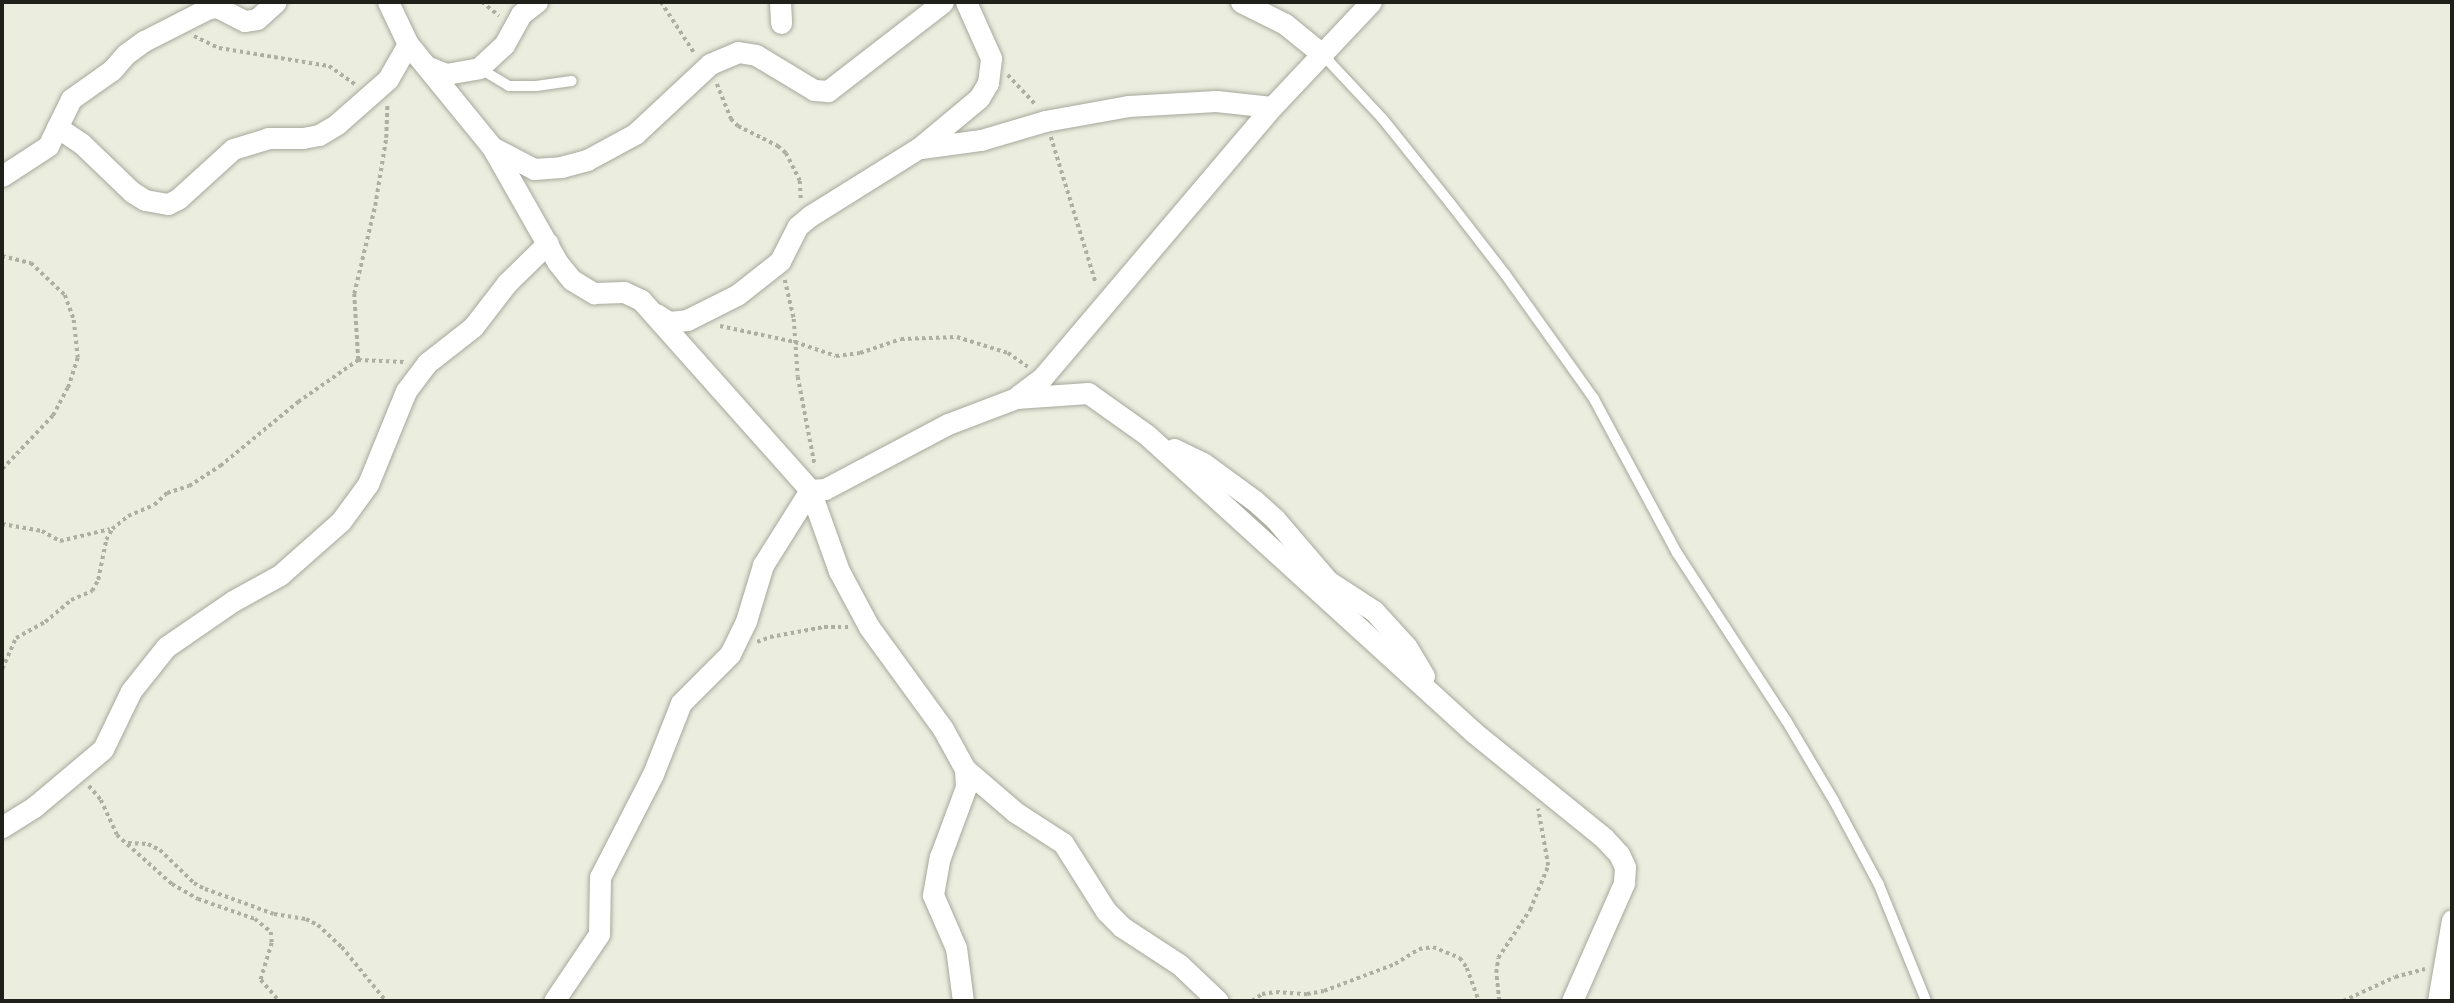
<!DOCTYPE html>
<html>
<head>
<meta charset="utf-8">
<style>
	body { margin:0 }
	#map { position:relative; width:2454px; height:1003px; overflow:hidden; background:#ebeddf; font-family:"Exo 2",sans-serif }
	div>[style] { position:absolute }
	[style*='--x'] { left:calc(var(--x)*1px); top:calc(var(--y)*1px); width:calc(var(--w)*1px); rotate:calc(var(--a)*1deg) }
	.path>* { height:3.5px; margin-top:-1.75px; transform-origin:0; background:repeating-linear-gradient(90deg,#adafa3 0 3.5px,transparent 0 7px) }
	.roads { filter:drop-shadow(0 0 2px #a6a89b) drop-shadow(0 0 2px #a6a89b) }
	.lane>* { height:10px; margin:-5px; padding:0 5px; transform-origin:5px; border-radius:5px; background:#fff }
	.street>* { height:21px; margin:-10.5px; padding:0 10.5px; transform-origin:10.5px; border-radius:10.5px; background:#fff }
	span { translate:-50% -50%; white-space:nowrap; text-align:center; line-height:1.15; -webkit-text-stroke:5px #fff; paint-order:stroke }
	.frame { position:absolute; inset:0; border:4px solid #20201b; pointer-events:none }
</style>
</head>
<body>
<div id="map">
	<div class="path">
		<i style="--x:482;--y:2;--w:22;--a:39"></i>
		<i style="--x:661;--y:2;--w:62;--a:56.8"></i>
		<i style="--x:194;--y:36;--w:28;--a:26"></i>
		<i style="--x:219;--y:48;--w:111;--a:9.3"></i>
		<i style="--x:329;--y:66;--w:32;--a:35"></i>
		<i style="--x:1008;--y:75;--w:41;--a:47"></i>
		<i style="--x:717;--y:84;--w:38;--a:68"></i>
		<i style="--x:731;--y:119;--w:10;--a:45"></i>
		<i style="--x:738;--y:126;--w:45;--a:26.6"></i>
		<i style="--x:778;--y:146;--w:11;--a:41"></i>
		<i style="--x:786;--y:153;--w:31;--a:63"></i>
		<i style="--x:800;--y:181;--w:19;--a:87"></i>
		<i style="--x:1051;--y:137;--w:153;--a:72.9"></i>
		<i style="--x:2;--y:256;--w:30;--a:14"></i>
		<i style="--x:31;--y:263;--w:47;--a:43.3"></i>
		<i style="--x:65;--y:295;--w:27;--a:70"></i>
		<i style="--x:74;--y:320;--w:38;--a:84"></i>
		<i style="--x:78;--y:358;--w:32;--a:108"></i>
		<i style="--x:68;--y:388;--w:32;--a:118"></i>
		<i style="--x:53;--y:416;--w:74;--a:133.4"></i>
		<i style="--x:785;--y:280;--w:40;--a:77"></i>
		<i style="--x:794;--y:319;--w:58;--a:86.1"></i>
		<i style="--x:798;--y:377;--w:91;--a:79.2"></i>
		<i style="--x:720;--y:326;--w:77;--a:12"></i>
		<i style="--x:795;--y:342;--w:43;--a:18.9"></i>
		<i style="--x:836;--y:356;--w:24;--a:-7"></i>
		<i style="--x:860;--y:353;--w:43;--a:-18.9"></i>
		<i style="--x:901;--y:339;--w:56;--a:-2"></i>
		<i style="--x:957;--y:337;--w:53;--a:17.4"></i>
		<i style="--x:1008;--y:353;--w:24;--a:35"></i>
		<i style="--x:358;--y:360;--w:66;--a:-93.5"></i>
		<i style="--x:354;--y:294;--w:90;--a:-76.6"></i>
		<i style="--x:375;--y:206;--w:69;--a:-80.8"></i>
		<i style="--x:386;--y:138;--w:34;--a:-88"></i>
		<i style="--x:2;--y:524;--w:41;--a:9.9"></i>
		<i style="--x:42;--y:531;--w:21;--a:29"></i>
		<i style="--x:60;--y:541;--w:51;--a:-13.5"></i>
		<i style="--x:757;--y:642;--w:14;--a:-21"></i>
		<i style="--x:770;--y:637;--w:55;--a:-10.5"></i>
		<i style="--x:824;--y:627;--w:25;--a:0"></i>
		<i style="--x:2;--y:669;--w:34;--a:-66"></i>
		<i style="--x:16;--y:638;--w:33;--a:-29"></i>
		<i style="--x:45;--y:622;--w:34;--a:-40"></i>
		<i style="--x:71;--y:600;--w:23;--a:-23"></i>
		<i style="--x:92;--y:591;--w:13;--a:-61"></i>
		<i style="--x:98;--y:580;--w:41;--a:-78.7"></i>
		<i style="--x:106;--y:540;--w:13;--a:-61"></i>
		<i style="--x:112;--y:529;--w:21;--a:-39"></i>
		<i style="--x:128;--y:516;--w:28;--a:-23"></i>
		<i style="--x:154;--y:505;--w:18;--a:-43"></i>
		<i style="--x:167;--y:493;--w:23;--a:-18"></i>
		<i style="--x:189;--y:486;--w:37;--a:-33"></i>
		<i style="--x:220;--y:466;--w:101;--a:-39.4"></i>
		<i style="--x:298;--y:402;--w:73;--a:-35"></i>
		<i style="--x:358;--y:360;--w:46;--a:2.5"></i>
		<i style="--x:89;--y:786;--w:18;--a:49"></i>
		<i style="--x:101;--y:800;--w:38;--a:65"></i>
		<i style="--x:117;--y:835;--w:74;--a:41.7"></i>
		<i style="--x:172;--y:884;--w:30;--a:30"></i>
		<i style="--x:198;--y:899;--w:60;--a:19.3"></i>
		<i style="--x:255;--y:919;--w:21;--a:39"></i>
		<i style="--x:271;--y:932;--w:11;--a:85"></i>
		<i style="--x:272;--y:943;--w:39;--a:107"></i>
		<i style="--x:261;--y:980;--w:28;--a:49"></i>
		<i style="--x:128;--y:843;--w:20;--a:3"></i>
		<i style="--x:148;--y:844;--w:13;--a:27"></i>
		<i style="--x:160;--y:850;--w:47;--a:44.1"></i>
		<i style="--x:194;--y:883;--w:13;--a:29"></i>
		<i style="--x:205;--y:889;--w:73;--a:19.9"></i>
		<i style="--x:274;--y:914;--w:32;--a:9"></i>
		<i style="--x:306;--y:919;--w:13;--a:27"></i>
		<i style="--x:318;--y:925;--w:33;--a:43"></i>
		<i style="--x:342;--y:947;--w:70;--a:50.8"></i>
		<i style="--x:1252;--y:1001;--w:12;--a:-35"></i>
		<i style="--x:1262;--y:994;--w:14;--a:-8"></i>
		<i style="--x:1276;--y:992;--w:31;--a:4"></i>
		<i style="--x:1307;--y:994;--w:17;--a:-10"></i>
		<i style="--x:1324;--y:991;--w:76;--a:-20.8"></i>
		<i style="--x:1395;--y:964;--w:28;--a:-32"></i>
		<i style="--x:1419;--y:949;--w:14;--a:-8"></i>
		<i style="--x:1433;--y:947;--w:29;--a:22"></i>
		<i style="--x:1460;--y:958;--w:12;--a:55"></i>
		<i style="--x:1467;--y:968;--w:35;--a:70"></i>
		<i style="--x:1499;--y:1001;--w:28;--a:-96"></i>
		<i style="--x:1496;--y:973;--w:15;--a:-82"></i>
		<i style="--x:1498;--y:958;--w:58;--a:-56.3"></i>
		<i style="--x:1530;--y:910;--w:48;--a:-67.8"></i>
		<i style="--x:1548;--y:866;--w:58;--a:-100"></i>
		<i style="--x:2343;--y:1001;--w:57;--a:-24.8"></i>
		<i style="--x:2395;--y:977;--w:31;--a:-15"></i>
	</div>
	<div class="roads">
		<div class="lane">
			<i style="--x:1323;--y:55;--w:86;--a:46.9"></i>
			<i style="--x:1382;--y:118;--w:109;--a:51.3"></i>
			<i style="--x:1450;--y:203;--w:90;--a:52.2"></i>
			<i style="--x:1505;--y:274;--w:153;--a:54.5"></i>
			<i style="--x:1594;--y:399;--w:175;--a:61.7"></i>
			<i style="--x:1677;--y:553;--w:199;--a:56.9"></i>
			<i style="--x:1786;--y:720;--w:94;--a:59.3"></i>
			<i style="--x:1834;--y:801;--w:95;--a:61.8"></i>
			<i style="--x:1879;--y:885;--w:125;--a:67.9"></i>
			<i style="--x:479;--y:68;--w:35;--a:31"></i>
			<i style="--x:509;--y:86;--w:27;--a:0"></i>
			<i style="--x:536;--y:86;--w:36;--a:-8"></i>
		</div>
		<div class="street">
			<i style="--x:388;--y:2;--w:47;--a:64.5"></i>
			<i style="--x:408;--y:44;--w:133;--a:50.8"></i>
			<i style="--x:492;--y:147;--w:133;--a:60.4"></i>
			<i style="--x:558;--y:263;--w:22;--a:51"></i>
			<i style="--x:572;--y:280;--w:26;--a:31"></i>
			<i style="--x:594;--y:293;--w:30;--a:-2"></i>
			<i style="--x:624;--y:292;--w:19;--a:25"></i>
			<i style="--x:641;--y:300;--w:254;--a:48.3"></i>
			<i style="--x:810;--y:490;--w:15;--a:-4"></i>
			<i style="--x:825;--y:489;--w:139;--a:-27.9"></i>
			<i style="--x:948;--y:424;--w:73;--a:-20.9"></i>
			<i style="--x:1016;--y:398;--w:72;--a:-4"></i>
			<i style="--x:1088;--y:393;--w:72;--a:35.4"></i>
			<i style="--x:1147;--y:435;--w:440;--a:42.3"></i>
			<i style="--x:1472;--y:731;--w:170;--a:39"></i>
			<i style="--x:1604;--y:838;--w:22;--a:47"></i>
			<i style="--x:1619;--y:854;--w:14;--a:65"></i>
			<i style="--x:1625;--y:867;--w:16;--a:94"></i>
			<i style="--x:1624;--y:883;--w:129;--a:113.8"></i>
			<i style="--x:780;--y:2;--w:21;--a:87"></i>
			<i style="--x:1241;--y:2;--w:49;--a:26.6"></i>
			<i style="--x:1285;--y:24;--w:49;--a:39.2"></i>
			<i style="--x:426;--y:66;--w:22;--a:22"></i>
			<i style="--x:446;--y:74;--w:34;--a:-10"></i>
			<i style="--x:479;--y:68;--w:34;--a:-43"></i>
			<i style="--x:504;--y:45;--w:35;--a:-61"></i>
			<i style="--x:521;--y:14;--w:20;--a:-37"></i>
			<i style="--x:57;--y:127;--w:30;--a:34"></i>
			<i style="--x:82;--y:144;--w:69;--a:43.8"></i>
			<i style="--x:132;--y:192;--w:15;--a:32"></i>
			<i style="--x:145;--y:200;--w:23;--a:10"></i>
			<i style="--x:168;--y:204;--w:11;--a:-27"></i>
			<i style="--x:178;--y:199;--w:74;--a:-42.3"></i>
			<i style="--x:233;--y:149;--w:37;--a:-17"></i>
			<i style="--x:268;--y:138;--w:35;--a:0"></i>
			<i style="--x:303;--y:138;--w:16;--a:-11"></i>
			<i style="--x:319;--y:135;--w:21;--a:-31"></i>
			<i style="--x:337;--y:124;--w:68;--a:-41.4"></i>
			<i style="--x:388;--y:79;--w:40;--a:-60.3"></i>
			<i style="--x:492;--y:147;--w:47;--a:27.6"></i>
			<i style="--x:534;--y:169;--w:27;--a:-4"></i>
			<i style="--x:561;--y:167;--w:27;--a:-15"></i>
			<i style="--x:587;--y:160;--w:55;--a:-28.4"></i>
			<i style="--x:635;--y:134;--w:103;--a:-43"></i>
			<i style="--x:710;--y:64;--w:30;--a:-23"></i>
			<i style="--x:738;--y:52;--w:18;--a:9"></i>
			<i style="--x:756;--y:55;--w:68;--a:31.1"></i>
			<i style="--x:814;--y:90;--w:14;--a:4"></i>
			<i style="--x:828;--y:91;--w:145;--a:-37.7"></i>
			<i style="--x:921;--y:148;--w:61;--a:-7.6"></i>
			<i style="--x:981;--y:140;--w:67;--a:-16.5"></i>
			<i style="--x:1045;--y:121;--w:84;--a:-10.2"></i>
			<i style="--x:1128;--y:106;--w:88;--a:-3.3"></i>
			<i style="--x:1216;--y:101;--w:56;--a:6.1"></i>
			<i style="--x:2;--y:176;--w:55;--a:-33.1"></i>
			<i style="--x:48;--y:146;--w:52;--a:-63.9"></i>
			<i style="--x:71;--y:99;--w:50;--a:-35.3"></i>
			<i style="--x:112;--y:70;--w:21;--a:-49"></i>
			<i style="--x:126;--y:54;--w:22;--a:-36"></i>
			<i style="--x:144;--y:41;--w:73;--a:-26.9"></i>
			<i style="--x:209;--y:8;--w:8;--a:-7"></i>
			<i style="--x:217;--y:7;--w:31;--a:27"></i>
			<i style="--x:245;--y:21;--w:12;--a:-9"></i>
			<i style="--x:257;--y:19;--w:25;--a:-42"></i>
			<i style="--x:656;--y:314;--w:15;--a:32"></i>
			<i style="--x:669;--y:322;--w:18;--a:-6"></i>
			<i style="--x:687;--y:320;--w:56;--a:-26.6"></i>
			<i style="--x:737;--y:295;--w:55;--a:-38.3"></i>
			<i style="--x:780;--y:261;--w:39;--a:-63"></i>
			<i style="--x:798;--y:226;--w:16;--a:-40"></i>
			<i style="--x:810;--y:216;--w:128;--a:-32"></i>
			<i style="--x:919;--y:148;--w:78;--a:-39.8"></i>
			<i style="--x:979;--y:98;--w:17;--a:-59"></i>
			<i style="--x:988;--y:83;--w:25;--a:-83"></i>
			<i style="--x:991;--y:58;--w:61;--a:-114.1"></i>
			<i style="--x:1018;--y:396;--w:30;--a:-37"></i>
			<i style="--x:1042;--y:378;--w:355;--a:-49.7"></i>
			<i style="--x:1272;--y:107;--w:144;--a:-46.7"></i>
			<i style="--x:1174;--y:449;--w:32;--a:26"></i>
			<i style="--x:1203;--y:463;--w:64;--a:36.2"></i>
			<i style="--x:1255;--y:501;--w:27;--a:42"></i>
			<i style="--x:1275;--y:519;--w:82;--a:49.5"></i>
			<i style="--x:1328;--y:581;--w:55;--a:33.1"></i>
			<i style="--x:1374;--y:611;--w:47;--a:47.6"></i>
			<i style="--x:1406;--y:646;--w:35;--a:59"></i>
			<i style="--x:810;--y:490;--w:86;--a:70.3"></i>
			<i style="--x:839;--y:571;--w:64;--a:61.8"></i>
			<i style="--x:869;--y:627;--w:126;--a:54"></i>
			<i style="--x:943;--y:729;--w:46;--a:61.2"></i>
			<i style="--x:965;--y:769;--w:66;--a:40.7"></i>
			<i style="--x:1015;--y:812;--w:57;--a:32.9"></i>
			<i style="--x:1063;--y:843;--w:80;--a:57.7"></i>
			<i style="--x:1106;--y:911;--w:23;--a:45"></i>
			<i style="--x:1122;--y:927;--w:69;--a:33.2"></i>
			<i style="--x:1180;--y:965;--w:52;--a:43.5"></i>
			<i style="--x:2;--y:827;--w:38;--a:-32"></i>
			<i style="--x:34;--y:807;--w:90;--a:-40"></i>
			<i style="--x:103;--y:749;--w:64;--a:-64.2"></i>
			<i style="--x:131;--y:691;--w:56;--a:-51.5"></i>
			<i style="--x:166;--y:647;--w:81;--a:-34.5"></i>
			<i style="--x:233;--y:601;--w:54;--a:-29"></i>
			<i style="--x:280;--y:575;--w:81;--a:-41.5"></i>
			<i style="--x:341;--y:521;--w:46;--a:-53.9"></i>
			<i style="--x:368;--y:484;--w:100;--a:-67.8"></i>
			<i style="--x:406;--y:391;--w:35;--a:-53"></i>
			<i style="--x:427;--y:363;--w:58;--a:-38"></i>
			<i style="--x:473;--y:327;--w:56;--a:-52.3"></i>
			<i style="--x:507;--y:283;--w:57;--a:-44.3"></i>
			<i style="--x:554;--y:1001;--w:81;--a:-56.1"></i>
			<i style="--x:599;--y:934;--w:57;--a:-89"></i>
			<i style="--x:600;--y:877;--w:116;--a:-62.8"></i>
			<i style="--x:653;--y:774;--w:76;--a:-68.5"></i>
			<i style="--x:681;--y:703;--w:69;--a:-45"></i>
			<i style="--x:730;--y:654;--w:37;--a:-64"></i>
			<i style="--x:746;--y:621;--w:59;--a:-73.1"></i>
			<i style="--x:763;--y:565;--w:89;--a:-57.9"></i>
			<i style="--x:963;--y:1001;--w:53;--a:-97.5"></i>
			<i style="--x:956;--y:948;--w:58;--a:-113.5"></i>
			<i style="--x:933;--y:895;--w:39;--a:-80"></i>
			<i style="--x:940;--y:857;--w:75;--a:-69.6"></i>
			<i style="--x:966;--y:787;--w:18;--a:-93"></i>
			<i style="--x:2438;--y:1001;--w:82;--a:-80.2"></i>
		</div>
	</div>
	<div class="frame"></div>
</div>
</body>
</html>
